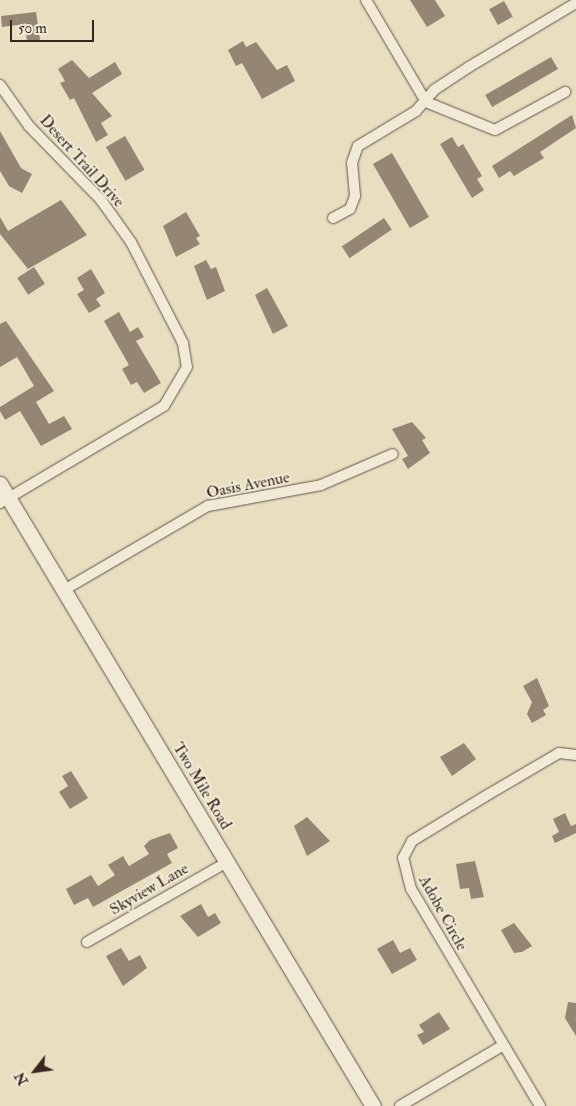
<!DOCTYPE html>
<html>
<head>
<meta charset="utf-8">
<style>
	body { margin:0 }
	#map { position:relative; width:576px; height:1106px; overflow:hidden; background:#e8dfc1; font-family:"IM FELL Double Pica",serif }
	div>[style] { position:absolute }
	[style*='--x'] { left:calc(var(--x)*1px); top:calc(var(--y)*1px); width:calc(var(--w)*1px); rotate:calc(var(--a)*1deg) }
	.building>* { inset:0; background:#948673; transform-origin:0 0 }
	.roads { filter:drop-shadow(0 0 1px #665447) drop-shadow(0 0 1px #665447) }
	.street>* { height:10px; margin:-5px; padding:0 5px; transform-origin:5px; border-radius:5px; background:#f0ead7 }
	.secondary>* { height:15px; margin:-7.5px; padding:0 7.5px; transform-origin:7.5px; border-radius:7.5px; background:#f0ead7 }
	span { translate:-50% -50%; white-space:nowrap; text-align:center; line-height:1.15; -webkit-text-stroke:4px #f0ead7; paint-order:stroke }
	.street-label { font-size:16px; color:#3a261e }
	.north { position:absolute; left:10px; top:1046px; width:50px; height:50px; -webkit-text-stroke:4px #f0ead7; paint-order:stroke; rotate:240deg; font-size:14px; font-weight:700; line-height:20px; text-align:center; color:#3a261e }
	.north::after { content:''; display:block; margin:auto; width:18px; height:22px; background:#3a261e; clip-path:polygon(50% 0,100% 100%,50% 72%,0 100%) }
	.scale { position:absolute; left:10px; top:20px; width:84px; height:22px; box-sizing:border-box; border:2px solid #3a261e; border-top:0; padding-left:6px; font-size:15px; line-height:18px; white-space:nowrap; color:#3a261e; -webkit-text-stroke:4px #f0ead7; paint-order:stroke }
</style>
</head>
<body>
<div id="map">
	<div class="building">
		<i style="clip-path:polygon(410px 0,435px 0,445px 16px,427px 27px)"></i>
		<i style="left:504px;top:1px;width:18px;height:17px;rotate:61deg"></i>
		<i style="clip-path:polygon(36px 12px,40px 40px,27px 42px,25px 24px,2px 27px,1px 16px)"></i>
		<i style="clip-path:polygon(243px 41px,246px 47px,256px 42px,277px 70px,287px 65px,295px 81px,262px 99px,242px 63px,236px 66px,228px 50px)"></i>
		<i style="left:551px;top:57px;width:14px;height:76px;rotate:60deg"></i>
		<i style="clip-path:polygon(72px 60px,89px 78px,115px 62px,122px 74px,92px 93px,112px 116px,101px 123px,108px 135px,96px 142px,74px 98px,70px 100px,60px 83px,65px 81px,58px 69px)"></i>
		<i style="clip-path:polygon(572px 115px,576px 128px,540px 152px,544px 158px,514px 176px,510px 171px,499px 178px,492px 166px)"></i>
		<i style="clip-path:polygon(0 131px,21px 168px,32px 174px,22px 193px,9px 186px,0 171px)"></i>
		<i style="left:125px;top:136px;width:39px;height:22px;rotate:60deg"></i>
		<i style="clip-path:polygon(452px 137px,458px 147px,463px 144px,482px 176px,477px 179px,484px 190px,472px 198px,440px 144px)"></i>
		<i style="left:392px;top:153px;width:74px;height:22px;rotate:60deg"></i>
		<i style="clip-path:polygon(61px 200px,87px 235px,28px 269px,0 234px,0 217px,8px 231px)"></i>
		<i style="clip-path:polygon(186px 212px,200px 236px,196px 238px,200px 244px,176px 257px,163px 226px)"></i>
		<i style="left:384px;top:218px;width:14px;height:51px;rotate:56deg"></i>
		<i style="clip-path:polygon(206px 260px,211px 269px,216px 267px,225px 291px,207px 300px,194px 266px)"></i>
		<i style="left:34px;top:267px;width:20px;height:20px;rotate:57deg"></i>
		<i style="clip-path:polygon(91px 269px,105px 293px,96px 299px,101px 306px,89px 313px,77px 294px,84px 290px,77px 278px)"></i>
		<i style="clip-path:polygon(267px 288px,288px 326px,273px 334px,255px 295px)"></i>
		<i style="clip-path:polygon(119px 312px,130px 332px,138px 327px,144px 337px,136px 341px,161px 383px,144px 393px,137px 382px,131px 385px,122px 369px,129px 365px,104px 321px)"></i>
		<i style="clip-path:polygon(6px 321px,54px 391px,36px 402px,49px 424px,64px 416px,72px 429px,41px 446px,20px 411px,5px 420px,0 411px,0 407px,34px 386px,17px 357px,0 367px,0 324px)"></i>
		<i style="clip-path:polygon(412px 422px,426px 438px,422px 440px,430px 453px,408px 469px,402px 459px,408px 456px,392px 429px)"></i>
		<i style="clip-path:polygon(537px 678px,549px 706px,543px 710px,546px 715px,532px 723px,527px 714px,532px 702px,523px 686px)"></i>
		<i style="clip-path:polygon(464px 743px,476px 759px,452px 776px,440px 757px)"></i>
		<i style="clip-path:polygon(71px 771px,88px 798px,70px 809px,59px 792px,68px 786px,62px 776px)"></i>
		<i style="clip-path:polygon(565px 813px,571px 826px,576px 824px,576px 833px,555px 843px,552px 836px,559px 832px,553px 819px)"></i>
		<i style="clip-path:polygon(307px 817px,330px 841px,307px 856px,294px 826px)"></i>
		<i style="clip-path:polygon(170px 833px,178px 848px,167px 854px,172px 863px,93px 907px,88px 898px,74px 905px,66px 889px,91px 875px,98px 886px,115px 875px,108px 865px,123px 856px,129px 866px,149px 854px,144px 846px,150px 840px)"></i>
		<i style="clip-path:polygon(475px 861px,484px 897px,471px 899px,469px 888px,460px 889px,456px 864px)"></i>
		<i style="clip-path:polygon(201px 904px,208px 917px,215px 913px,221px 923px,198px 937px,180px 916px)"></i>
		<i style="clip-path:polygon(514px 923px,532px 946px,522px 952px,514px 953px,501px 930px)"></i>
		<i style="clip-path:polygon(393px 940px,400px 953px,410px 948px,417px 960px,392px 974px,377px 949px)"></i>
		<i style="clip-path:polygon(121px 948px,129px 961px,140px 955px,147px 968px,123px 986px,106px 956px)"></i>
		<i style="clip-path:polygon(568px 1002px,576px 1003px,576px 1036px,565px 1018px)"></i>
		<i style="clip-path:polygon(439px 1012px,450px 1029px,423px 1045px,417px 1035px,424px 1032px,419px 1025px)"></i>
	</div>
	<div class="roads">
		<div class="street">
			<i style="--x:366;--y:0;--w:118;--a:59.5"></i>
			<i style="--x:426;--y:102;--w:74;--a:22.1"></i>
			<i style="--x:495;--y:130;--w:80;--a:-28.5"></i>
			<i style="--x:0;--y:85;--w:50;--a:54.7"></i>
			<i style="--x:29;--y:126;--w:103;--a:45.8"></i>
			<i style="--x:101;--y:200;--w:52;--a:54.5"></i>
			<i style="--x:131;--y:242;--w:114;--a:62.8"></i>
			<i style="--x:183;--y:343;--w:24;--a:81"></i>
			<i style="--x:187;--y:367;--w:45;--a:120.5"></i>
			<i style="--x:164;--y:406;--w:191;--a:149.4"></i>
			<i style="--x:333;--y:218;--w:19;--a:-28"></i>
			<i style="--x:350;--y:209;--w:14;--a:-69"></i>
			<i style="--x:355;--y:196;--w:33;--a:-95"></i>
			<i style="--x:352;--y:163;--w:18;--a:-71"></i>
			<i style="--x:358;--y:146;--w:68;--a:-31.1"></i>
			<i style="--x:416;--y:111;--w:28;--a:-49"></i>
			<i style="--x:434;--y:90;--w:42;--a:-33.3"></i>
			<i style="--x:469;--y:67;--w:125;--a:-30.9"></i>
			<i style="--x:64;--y:590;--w:167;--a:-30.3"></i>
			<i style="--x:208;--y:506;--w:115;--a:-10.5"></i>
			<i style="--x:321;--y:485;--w:78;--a:-23.3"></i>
			<i style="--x:87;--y:942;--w:161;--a:-29.7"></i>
			<i style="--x:400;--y:1106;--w:118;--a:-30.5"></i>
			<i style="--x:540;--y:1106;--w:252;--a:-120.7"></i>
			<i style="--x:411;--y:889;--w:32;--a:-104"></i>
			<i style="--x:403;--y:858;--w:19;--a:-62"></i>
			<i style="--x:412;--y:841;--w:84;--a:-31.4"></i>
			<i style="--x:484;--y:797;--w:87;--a:-30.4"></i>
			<i style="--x:559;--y:753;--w:17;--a:7"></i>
		</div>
		<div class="secondary">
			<i style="--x:0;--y:484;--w:725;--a:59.05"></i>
		</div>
	</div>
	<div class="street-label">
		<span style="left:82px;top:161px;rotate:48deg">Desert Trail Drive</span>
		<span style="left:248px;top:485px;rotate:-11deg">Oasis Avenue</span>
		<span style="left:202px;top:786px;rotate:59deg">Two Mile Road</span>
		<span style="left:149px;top:889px;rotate:-30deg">Skyview Lane</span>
		<span style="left:443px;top:913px;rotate:61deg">Adobe Circle</span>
	</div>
	<div class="north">N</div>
	<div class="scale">50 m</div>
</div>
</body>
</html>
